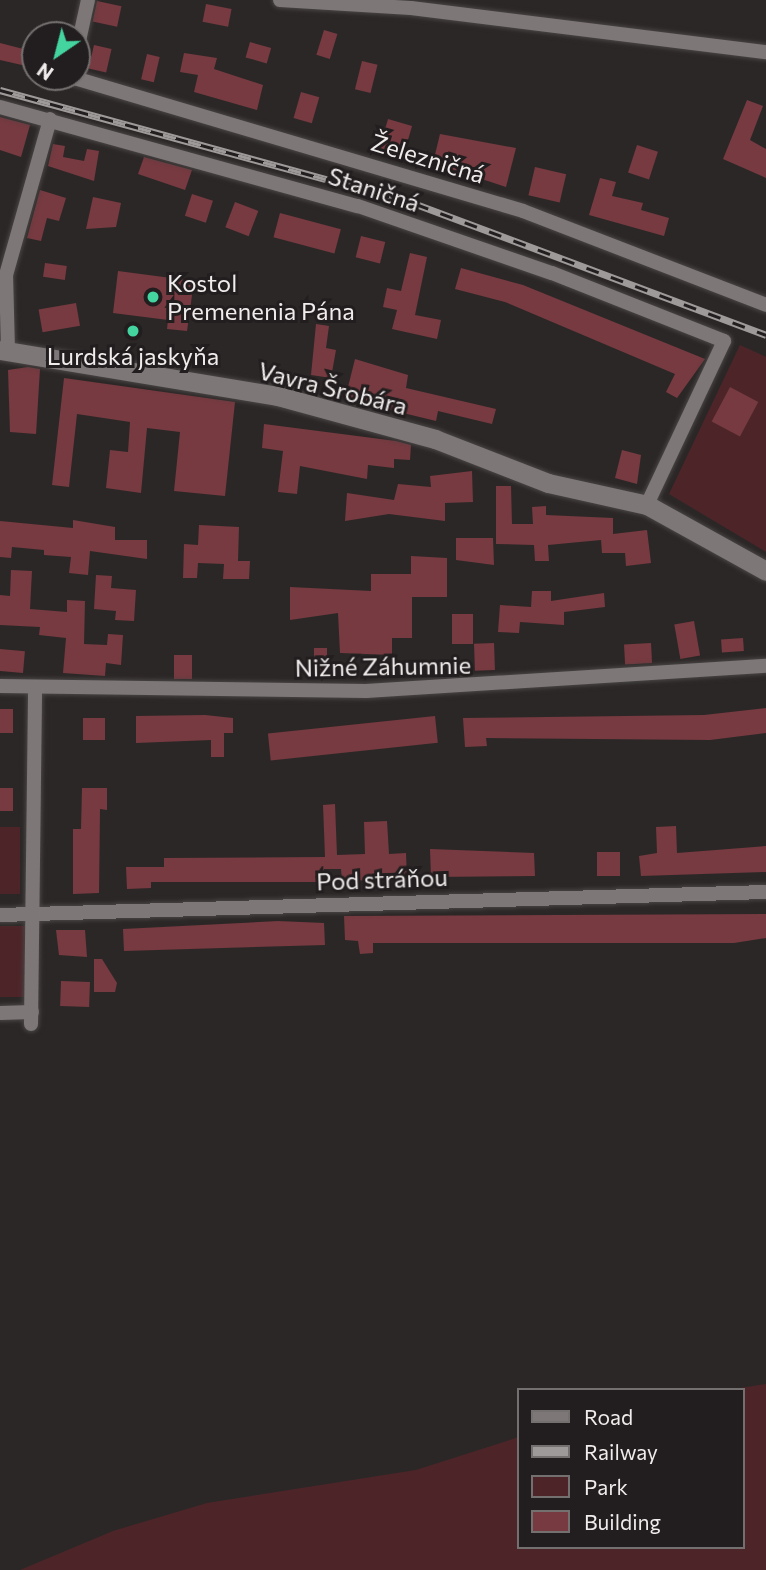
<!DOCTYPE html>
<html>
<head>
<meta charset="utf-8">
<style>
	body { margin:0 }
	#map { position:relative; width:766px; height:1570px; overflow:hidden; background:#2c2727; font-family:Commissioner,sans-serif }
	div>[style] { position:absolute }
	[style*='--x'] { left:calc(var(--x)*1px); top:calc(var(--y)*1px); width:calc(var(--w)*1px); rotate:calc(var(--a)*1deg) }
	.green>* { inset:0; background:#4d2529; transform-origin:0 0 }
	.building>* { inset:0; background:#763a40; transform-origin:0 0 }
	.roads { filter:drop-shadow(0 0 2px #494545) drop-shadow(0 0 2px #494545) }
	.minor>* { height:14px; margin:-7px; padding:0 7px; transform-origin:7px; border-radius:7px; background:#7e7778 }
	.tertiary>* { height:19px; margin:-9.5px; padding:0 9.5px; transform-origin:9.5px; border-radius:9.5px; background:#7e7778 }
	.rail>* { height:7px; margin-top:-3.5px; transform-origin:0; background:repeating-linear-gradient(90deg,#221d1e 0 13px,#9f9a9a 0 26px); box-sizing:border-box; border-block:2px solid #9f9a9a }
	.dots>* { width:19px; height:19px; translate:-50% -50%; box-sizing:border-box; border:4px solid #221d1e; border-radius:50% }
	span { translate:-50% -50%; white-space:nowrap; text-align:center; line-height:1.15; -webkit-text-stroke:6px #221d1e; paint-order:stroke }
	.street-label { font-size:24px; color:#f0ecec }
	.poi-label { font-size:24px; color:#f0ecec }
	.left { translate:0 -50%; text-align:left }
	.legend { position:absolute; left:517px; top:1388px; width:228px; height:161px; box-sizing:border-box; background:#221d1e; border:2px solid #747070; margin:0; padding:9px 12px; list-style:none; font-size:21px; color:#f0ecec }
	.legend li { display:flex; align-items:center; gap:14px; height:35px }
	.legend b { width:35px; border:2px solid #747070 }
	.north { position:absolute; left:21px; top:21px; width:70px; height:70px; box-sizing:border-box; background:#221d1e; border:2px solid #747070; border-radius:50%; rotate:215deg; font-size:19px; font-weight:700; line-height:28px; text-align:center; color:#f0ecec }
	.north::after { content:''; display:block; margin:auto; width:24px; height:32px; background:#43d4a0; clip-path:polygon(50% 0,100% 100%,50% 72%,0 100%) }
</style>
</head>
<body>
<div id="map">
	<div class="green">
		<i style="clip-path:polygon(740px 345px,766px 357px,766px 552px,669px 494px)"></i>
		<i style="left:0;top:827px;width:20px;height:67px"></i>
		<i style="left:25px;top:926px;width:71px;height:25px;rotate:90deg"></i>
		<i style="clip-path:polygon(766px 1384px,766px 1570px,20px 1570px,113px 1531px,207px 1503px,416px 1470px,519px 1437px,519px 1547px,743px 1547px,743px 1390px,728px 1390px)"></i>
	</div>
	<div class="building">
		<i style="left:97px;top:1px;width:25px;height:21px;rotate:12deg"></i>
		<i style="left:206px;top:4px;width:26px;height:18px;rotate:11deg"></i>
		<i style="left:324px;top:30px;width:14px;height:26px;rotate:17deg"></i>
		<i style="left:250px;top:42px;width:22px;height:16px;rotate:16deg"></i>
		<i style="clip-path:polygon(0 43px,35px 52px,35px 68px,0 60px)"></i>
		<i style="left:94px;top:45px;width:18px;height:24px;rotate:13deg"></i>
		<i style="clip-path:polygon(184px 53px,217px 58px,214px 69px,263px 85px,257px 110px,194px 92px,198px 75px,180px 72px)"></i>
		<i style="left:147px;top:54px;width:13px;height:26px;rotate:13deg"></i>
		<i style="left:362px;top:61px;width:16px;height:29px;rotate:14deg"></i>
		<i style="left:301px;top:92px;width:19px;height:27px;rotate:16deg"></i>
		<i style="clip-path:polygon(747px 100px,763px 106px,750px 140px,766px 149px,766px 178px,723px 159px)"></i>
		<i style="clip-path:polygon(0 117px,30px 125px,21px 157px,0 150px)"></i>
		<i style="left:388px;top:119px;width:25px;height:36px;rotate:16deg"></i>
		<i style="clip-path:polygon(440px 134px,516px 148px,506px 187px,433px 163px)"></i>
		<i style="clip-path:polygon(53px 144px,65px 146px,63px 157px,84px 161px,87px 149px,99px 151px,94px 181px,48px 166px)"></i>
		<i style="left:637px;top:145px;width:22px;height:29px;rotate:18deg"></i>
		<i style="clip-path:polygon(144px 157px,192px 170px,185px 190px,138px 174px)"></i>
		<i style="left:535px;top:167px;width:32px;height:29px;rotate:13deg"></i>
		<i style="clip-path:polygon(600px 178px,616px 182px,612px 196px,643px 203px,641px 210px,669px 218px,664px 236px,589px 215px)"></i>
		<i style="clip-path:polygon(40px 190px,66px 198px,59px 221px,47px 218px,41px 241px,27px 238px)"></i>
		<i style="left:192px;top:194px;width:22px;height:23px;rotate:18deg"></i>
		<i style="clip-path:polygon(93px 197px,121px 203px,116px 227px,86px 229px)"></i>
		<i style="left:235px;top:202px;width:25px;height:27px;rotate:21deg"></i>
		<i style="left:280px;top:213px;width:63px;height:25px;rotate:15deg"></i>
		<i style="left:361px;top:236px;width:25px;height:22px;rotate:14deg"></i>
		<i style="clip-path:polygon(410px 253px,427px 257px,415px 315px,441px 320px,437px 339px,392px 329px,397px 310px,383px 307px,387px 288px,401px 291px)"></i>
		<i style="left:45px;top:263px;width:22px;height:14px;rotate:8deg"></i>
		<i style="clip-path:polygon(461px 268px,523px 285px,705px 359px,677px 398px,666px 392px,675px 374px,505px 302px,455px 289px)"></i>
		<i style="clip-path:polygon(118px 271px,194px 281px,187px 331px,167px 329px,168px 320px,113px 313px)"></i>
		<i style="left:76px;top:303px;width:23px;height:38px;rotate:80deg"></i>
		<i style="clip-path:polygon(316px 324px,329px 326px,326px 348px,336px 350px,331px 378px,311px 375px)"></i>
		<i style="clip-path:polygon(355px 359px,408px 375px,406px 388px,496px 409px,492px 424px,438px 411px,436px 421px,345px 399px)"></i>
		<i style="clip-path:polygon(28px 367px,40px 369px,36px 434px,10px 432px,8px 370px)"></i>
		<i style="clip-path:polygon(64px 378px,235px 402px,225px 496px,174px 491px,180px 432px,147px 428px,141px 493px,106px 488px,110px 450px,128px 452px,130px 422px,77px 414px,69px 487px,52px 485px)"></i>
		<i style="left:730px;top:387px;width:32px;height:39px;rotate:28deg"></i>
		<i style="clip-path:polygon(264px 424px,396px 441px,411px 445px,410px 460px,394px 459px,394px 468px,368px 465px,367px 479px,300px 466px,297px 494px,278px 492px,283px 451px,262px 448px)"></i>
		<i style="clip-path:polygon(622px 450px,641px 455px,637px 484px,615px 478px)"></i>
		<i style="clip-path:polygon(472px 471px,473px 502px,445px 503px,445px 521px,389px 514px,345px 521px,347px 493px,394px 500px,398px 484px,431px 487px,430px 476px)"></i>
		<i style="clip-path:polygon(496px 486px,511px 486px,512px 524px,533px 524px,532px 507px,546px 506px,546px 515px,613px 518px,613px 534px,647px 530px,651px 563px,626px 566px,625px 553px,602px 553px,601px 540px,548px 545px,549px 561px,535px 561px,534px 545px,496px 544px)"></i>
		<i style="clip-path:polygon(73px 520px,115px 527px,115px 540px,147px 540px,147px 559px,90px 551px,88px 575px,69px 573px,71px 557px,44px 555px,44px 550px,12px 547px,11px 558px,0 557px,0 521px,73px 528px)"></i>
		<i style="clip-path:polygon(199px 525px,239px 527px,238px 561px,250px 561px,249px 579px,223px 579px,224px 564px,198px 563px,197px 578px,183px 578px,184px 544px,198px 545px)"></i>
		<i style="clip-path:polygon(456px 538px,493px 538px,494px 565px,456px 560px)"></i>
		<i style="clip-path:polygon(411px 556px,447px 558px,447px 597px,412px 597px,412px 638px,392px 638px,392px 655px,340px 653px,338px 613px,290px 620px,290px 587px,371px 591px,371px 574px,411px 574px)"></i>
		<i style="clip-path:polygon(11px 570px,32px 571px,30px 609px,67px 612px,67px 600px,85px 601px,84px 644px,107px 645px,108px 634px,123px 635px,121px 665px,106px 663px,105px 676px,63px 673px,66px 638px,39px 635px,40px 627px,0 625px,0 595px,10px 596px)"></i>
		<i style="clip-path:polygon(96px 575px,112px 576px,111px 588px,136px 590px,134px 621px,115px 620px,116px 611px,94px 609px)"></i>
		<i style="clip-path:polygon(532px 591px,551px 591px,551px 601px,604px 593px,605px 607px,564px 612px,564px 625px,520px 622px,519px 633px,498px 632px,500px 605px,531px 607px)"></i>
		<i style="left:452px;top:614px;width:21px;height:30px"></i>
		<i style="left:694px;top:621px;width:35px;height:20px;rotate:80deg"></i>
		<i style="left:743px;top:638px;width:13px;height:22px;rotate:86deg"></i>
		<i style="left:494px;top:643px;width:27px;height:20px;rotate:88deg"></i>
		<i style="left:651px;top:643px;width:20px;height:27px;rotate:87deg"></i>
		<i style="left:314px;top:648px;width:13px;height:31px"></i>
		<i style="left:0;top:649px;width:25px;height:22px;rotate:5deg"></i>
		<i style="left:174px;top:655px;width:18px;height:24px"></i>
		<i style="clip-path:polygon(766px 708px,766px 733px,710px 740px,486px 738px,487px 746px,465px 747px,463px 718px,704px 715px)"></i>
		<i style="left:0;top:709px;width:13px;height:24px"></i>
		<i style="clip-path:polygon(205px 715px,233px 718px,233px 733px,224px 733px,224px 757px,211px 757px,211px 740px,136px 743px,136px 716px)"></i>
		<i style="left:435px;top:716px;width:27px;height:168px;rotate:84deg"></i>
		<i style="left:83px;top:718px;width:22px;height:22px"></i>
		<i style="left:0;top:788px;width:13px;height:23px"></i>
		<i style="clip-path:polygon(82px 788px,107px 788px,107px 810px,100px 809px,99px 893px,73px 894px,73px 829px,81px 829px)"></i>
		<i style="clip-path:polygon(335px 804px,337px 855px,365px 854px,364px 822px,387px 821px,389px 854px,406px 853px,407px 879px,342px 881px,341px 869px,324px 869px,324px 882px,151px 882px,151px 888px,127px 889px,126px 867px,164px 867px,164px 858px,325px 857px,323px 805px)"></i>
		<i style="clip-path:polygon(676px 826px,677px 853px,766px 846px,766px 872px,641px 876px,639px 856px,657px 853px,656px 827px)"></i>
		<i style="clip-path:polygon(430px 849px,534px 853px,535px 876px,431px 877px)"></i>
		<i style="left:597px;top:852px;width:23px;height:24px"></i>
		<i style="clip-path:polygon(766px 914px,766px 938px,734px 943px,373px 943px,373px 953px,360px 954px,358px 941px,345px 940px,344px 916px)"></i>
		<i style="clip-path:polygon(278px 921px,324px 923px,325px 945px,124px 951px,123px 929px)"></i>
		<i style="clip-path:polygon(56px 930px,85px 930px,87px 957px,59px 955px)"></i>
		<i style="clip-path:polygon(94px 959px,102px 959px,117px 983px,115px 992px,94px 992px)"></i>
		<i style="left:61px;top:981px;width:29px;height:25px;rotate:2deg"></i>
	</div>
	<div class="roads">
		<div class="minor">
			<i style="--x:280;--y:0;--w:131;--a:3.5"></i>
			<i style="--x:411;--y:8;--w:358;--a:7.1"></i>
			<i style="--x:77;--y:50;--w:51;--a:-77.6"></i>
			<i style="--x:71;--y:77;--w:471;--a:16.5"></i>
			<i style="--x:523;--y:211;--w:261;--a:21.1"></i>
			<i style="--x:0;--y:107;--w:371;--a:15.5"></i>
			<i style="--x:358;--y:206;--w:205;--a:19.1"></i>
			<i style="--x:552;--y:273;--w:185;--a:21.6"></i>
			<i style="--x:724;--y:341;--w:181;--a:115.2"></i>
			<i style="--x:8;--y:350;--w:75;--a:-91.5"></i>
			<i style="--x:6;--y:275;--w:162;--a:-74.2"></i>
			<i style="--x:0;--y:686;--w:366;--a:0.8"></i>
			<i style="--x:366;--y:691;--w:401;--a:-3.6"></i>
			<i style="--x:0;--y:915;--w:766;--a:-1.72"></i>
			<i style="--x:0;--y:1013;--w:32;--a:-2"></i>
			<i style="--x:31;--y:1024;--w:337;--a:-89.3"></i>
		</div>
		<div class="tertiary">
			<i style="--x:0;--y:350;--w:282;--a:9.4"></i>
			<i style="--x:278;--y:396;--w:163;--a:15.3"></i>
			<i style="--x:435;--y:439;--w:121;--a:21.3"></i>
			<i style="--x:548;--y:483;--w:101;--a:12.5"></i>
			<i style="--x:647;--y:505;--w:136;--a:29"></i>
		</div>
	</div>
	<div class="rail">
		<i style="--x:0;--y:90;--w:431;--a:15.3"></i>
		<i style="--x:416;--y:204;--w:374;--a:20.5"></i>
	</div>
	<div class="dots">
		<i style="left:153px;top:297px;background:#43d4a0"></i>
		<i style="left:133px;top:331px;background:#43d4a0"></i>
	</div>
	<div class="street-label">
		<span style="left:428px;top:158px;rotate:17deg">Železničná</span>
		<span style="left:374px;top:189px;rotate:18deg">Staničná</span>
		<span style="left:333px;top:388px;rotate:14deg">Vavra Šrobára</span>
		<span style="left:383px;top:666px;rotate:-1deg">Nižné Záhumnie</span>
		<span style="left:382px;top:879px;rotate:-2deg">Pod stráňou</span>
	</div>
	<div class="poi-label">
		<span class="left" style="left:167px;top:297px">Kostol<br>Premenenia Pána</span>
		<span style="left:133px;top:356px">Lurdská jaskyňa</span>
	</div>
	<ul class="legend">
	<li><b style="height:9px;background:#7e7778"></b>Road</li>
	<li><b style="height:9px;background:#9f9a9a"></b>Railway</li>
	<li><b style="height:19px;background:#4d2529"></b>Park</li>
	<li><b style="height:19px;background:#763a40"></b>Building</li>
	</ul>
	<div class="north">N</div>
</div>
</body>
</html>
